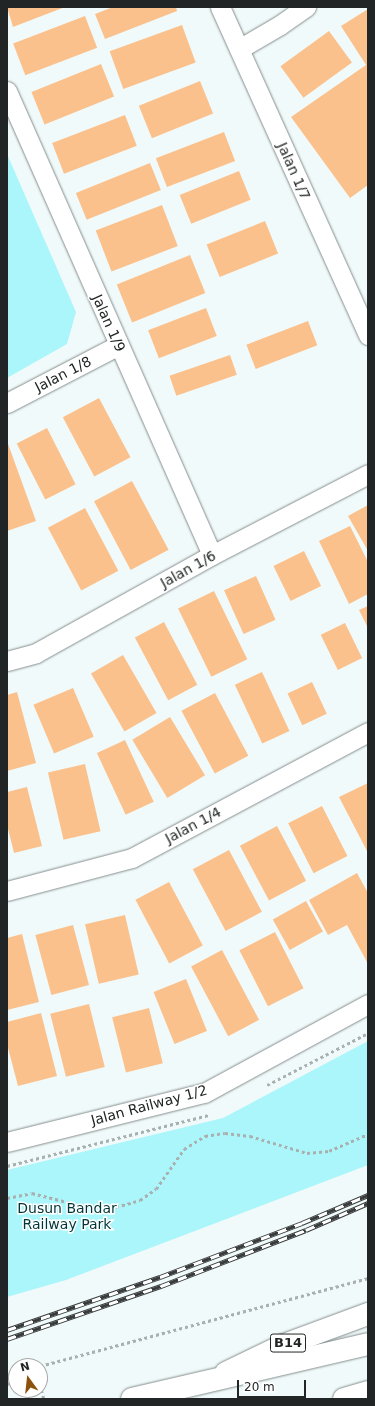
<!DOCTYPE html>
<html>
<head>
<meta charset="utf-8">
<style>
	body { margin:0 }
	#map { position:relative; width:375px; height:1406px; overflow:hidden; background:#f1fafa; font-family:"DejaVu Sans",sans-serif }
	div>[style] { position:absolute }
	[style*='--x'] { left:calc(var(--x)*1px); top:calc(var(--y)*1px); width:calc(var(--w)*1px); rotate:calc(var(--a)*1deg) }
	.green>* { inset:0; background:#abf6fb }
	.building>* { inset:0; background:#fbc18c; transform-origin:0 0 }
	.path>* { height:2.5px; margin-top:-1.25px; transform-origin:0; background:repeating-linear-gradient(90deg,#a9b0b0 0 3px,transparent 0 6px) }
	.roads { filter:drop-shadow(0 0 1px #858d8d) drop-shadow(0 0 1px #858d8d) }
	.minor>* { height:19px; margin:-9.5px; padding:0 9.5px; transform-origin:9.5px; border-radius:9.5px; background:#fff }
	.primary>* { height:22px; margin:-11px; padding:0 11px; transform-origin:11px; border-radius:11px; background:#fff }
	.motorway>* { height:22px; margin:-11px; padding:0 11px; transform-origin:11px; border-radius:11px; background:#fff }
	.rail>* { height:4.5px; margin-top:-2.25px; transform-origin:0; background:repeating-linear-gradient(90deg,#fff 0 9px,#393c3c 0 18px); box-sizing:border-box; border-block:1px solid #393c3c }
	span { translate:-50% -50%; white-space:nowrap; text-align:center; line-height:1.15; -webkit-text-stroke:3px #fff; paint-order:stroke }
	.shield-label span { padding:1px 3px; background:#fff; border:1px solid; border-radius:3px; -webkit-text-stroke-width:0 }
	.shield-label { font-size:13px; color:#222525; font-weight:700 }
	.street-label { font-size:14px; color:#222525 }
	.park-label { font-size:14px; color:#013538 }
	.frame { position:absolute; inset:0; border:8px solid #222525; pointer-events:none }
	.north { position:absolute; left:8px; top:1358px; width:40px; height:40px; box-sizing:border-box; background:#fff; border:1px solid #a7a8a8; border-radius:50%; rotate:345deg; font-size:11px; font-weight:700; line-height:16px; text-align:center; color:#222525 }
	.north::after { content:''; display:block; margin:auto; width:14px; height:18px; background:#8c520d; clip-path:polygon(50% 0,100% 100%,50% 72%,0 100%) }
	.scale { position:absolute; left:237px; top:1380px; width:69px; height:18px; box-sizing:border-box; border:2px solid #222525; border-top:0; padding-left:5px; font-size:12px; line-height:14px; white-space:nowrap; color:#222525; -webkit-text-stroke:3px #fff; paint-order:stroke }
</style>
</head>
<body>
<div id="map">
	<div class="green">
		<i style="clip-path:polygon(7px 154px,76px 312px,67px 344px,7px 378px)"></i>
		<i style="clip-path:polygon(368px 1041px,368px 1165px,66px 1280px,7px 1297px,7px 1170px,223px 1118px)"></i>
	</div>
	<div class="building">
		<i style="clip-path:polygon(7px 7px,65px 7px,13px 27px)"></i>
		<i style="clip-path:polygon(113px 7px,176px 7px,177px 11px,105px 39px,95px 14px)"></i>
		<i style="clip-path:polygon(368px 9px,368px 185px,350px 198px,291px 117px,366px 65px,341px 26px)"></i>
		<i style="left:85px;top:16px;width:34px;height:77px;rotate:69deg"></i>
		<i style="left:182px;top:25px;width:40px;height:77px;rotate:70deg"></i>
		<i style="left:329px;top:31px;width:39px;height:60px;rotate:54deg"></i>
		<i style="left:101px;top:64px;width:35px;height:75px;rotate:68deg"></i>
		<i style="left:200px;top:81px;width:35px;height:66px;rotate:68deg"></i>
		<i style="left:125px;top:115px;width:33px;height:78px;rotate:69deg"></i>
		<i style="left:224px;top:132px;width:31px;height:73px;rotate:69deg"></i>
		<i style="left:150px;top:163px;width:29px;height:80px;rotate:68deg"></i>
		<i style="left:239px;top:171px;width:31px;height:64px;rotate:68deg"></i>
		<i style="left:162px;top:205px;width:44px;height:71px;rotate:69deg"></i>
		<i style="left:265px;top:221px;width:35px;height:63px;rotate:68deg"></i>
		<i style="left:190px;top:255px;width:41px;height:79px;rotate:68deg"></i>
		<i style="left:206px;top:308px;width:30px;height:62px;rotate:69deg"></i>
		<i style="left:308px;top:321px;width:26px;height:66px;rotate:69deg"></i>
		<i style="left:230px;top:355px;width:21px;height:64px;rotate:71deg"></i>
		<i style="left:99px;top:398px;width:67px;height:41px;rotate:62deg"></i>
		<i style="left:47px;top:428px;width:63px;height:34px;rotate:63deg"></i>
		<i style="clip-path:polygon(7px 441px,36px 521px,7px 531px)"></i>
		<i style="left:132px;top:481px;width:78px;height:43px;rotate:62deg"></i>
		<i style="clip-path:polygon(368px 505px,368px 551px,348px 516px)"></i>
		<i style="left:85px;top:508px;width:71px;height:42px;rotate:62deg"></i>
		<i style="clip-path:polygon(350px 526px,368px 562px,368px 594px,349px 604px,319px 541px)"></i>
		<i style="left:304px;top:551px;width:39px;height:34px;rotate:64deg"></i>
		<i style="left:256px;top:576px;width:48px;height:35px;rotate:66deg"></i>
		<i style="left:214px;top:591px;width:76px;height:40px;rotate:64deg"></i>
		<i style="clip-path:polygon(368px 606px,368px 628px,359px 610px)"></i>
		<i style="left:164px;top:622px;width:71px;height:33px;rotate:62deg"></i>
		<i style="left:345px;top:623px;width:39px;height:27px;rotate:64deg"></i>
		<i style="left:123px;top:655px;width:67px;height:37px;rotate:60deg"></i>
		<i style="left:262px;top:672px;width:65px;height:30px;rotate:65deg"></i>
		<i style="left:312px;top:682px;width:35px;height:27px;rotate:65deg"></i>
		<i style="left:73px;top:688px;width:53px;height:43px;rotate:67deg"></i>
		<i style="clip-path:polygon(17px 692px,36px 763px,7px 771px,7px 695px)"></i>
		<i style="left:215px;top:693px;width:71px;height:38px;rotate:62deg"></i>
		<i style="left:170px;top:717px;width:68px;height:44px;rotate:59deg"></i>
		<i style="left:125px;top:740px;width:68px;height:31px;rotate:65deg"></i>
		<i style="left:85px;top:764px;width:69px;height:38px;rotate:77deg"></i>
		<i style="clip-path:polygon(368px 783px,368px 853px,339px 797px)"></i>
		<i style="clip-path:polygon(27px 787px,42px 846px,14px 853px,7px 825px,7px 792px)"></i>
		<i style="left:322px;top:806px;width:56px;height:38px;rotate:63deg"></i>
		<i style="left:277px;top:826px;width:62px;height:42px;rotate:62deg"></i>
		<i style="left:229px;top:850px;width:70px;height:41px;rotate:62deg"></i>
		<i style="clip-path:polygon(357px 873px,368px 893px,368px 964px,347px 925px,328px 935px,309px 900px)"></i>
		<i style="left:169px;top:882px;width:72px;height:38px;rotate:62deg"></i>
		<i style="left:306px;top:901px;width:35px;height:38px;rotate:61deg"></i>
		<i style="left:125px;top:915px;width:61px;height:41px;rotate:77deg"></i>
		<i style="left:73px;top:925px;width:62px;height:39px;rotate:75deg"></i>
		<i style="left:275px;top:932px;width:63px;height:40px;rotate:63deg"></i>
		<i style="clip-path:polygon(22px 934px,39px 1002px,7px 1010px,7px 938px)"></i>
		<i style="left:222px;top:950px;width:79px;height:35px;rotate:62deg"></i>
		<i style="left:186px;top:979px;width:56px;height:35px;rotate:68deg"></i>
		<i style="left:89px;top:1004px;width:65px;height:40px;rotate:76deg"></i>
		<i style="left:149px;top:1008px;width:57px;height:38px;rotate:76deg"></i>
		<i style="clip-path:polygon(41px 1013px,57px 1076px,18px 1086px,7px 1044px,7px 1022px)"></i>
	</div>
	<div class="path">
		<i style="--x:267;--y:1085;--w:114;--a:-27.2"></i>
		<i style="--x:7;--y:1166;--w:208;--a:-14.2"></i>
		<i style="--x:7;--y:1198;--w:25;--a:-11"></i>
		<i style="--x:32;--y:1193;--w:56;--a:14.5"></i>
		<i style="--x:86;--y:1207;--w:30;--a:0"></i>
		<i style="--x:116;--y:1207;--w:25;--a:-16"></i>
		<i style="--x:140;--y:1200;--w:19;--a:-35"></i>
		<i style="--x:156;--y:1189;--w:49;--a:-55"></i>
		<i style="--x:184;--y:1149;--w:25;--a:-32"></i>
		<i style="--x:205;--y:1136;--w:20;--a:-9"></i>
		<i style="--x:225;--y:1133;--w:25;--a:7"></i>
		<i style="--x:250;--y:1136;--w:59;--a:16.6"></i>
		<i style="--x:307;--y:1153;--w:22;--a:-5"></i>
		<i style="--x:329;--y:1151;--w:43;--a:-23.6"></i>
		<i style="--x:40;--y:1366;--w:340;--a:-15"></i>
		<i style="--x:7;--y:1375;--w:9;--a:-13"></i>
		<i style="--x:7;--y:1384;--w:9;--a:-18"></i>
		<i style="--x:40;--y:1384;--w:16;--a:75"></i>
	</div>
	<div class="roads">
		<div class="minor">
			<i style="--x:220;--y:7;--w:360;--a:65.7"></i>
			<i style="--x:239;--y:49;--w:48;--a:-30.3"></i>
			<i style="--x:280;--y:25;--w:32;--a:-35"></i>
			<i style="--x:7;--y:91;--w:507;--a:66.16"></i>
			<i style="--x:7;--y:403;--w:126;--a:-27.4"></i>
			<i style="--x:7;--y:661;--w:30;--a:-15"></i>
			<i style="--x:36;--y:653;--w:201;--a:-29.1"></i>
			<i style="--x:212;--y:555;--w:176;--a:-27.4"></i>
			<i style="--x:7;--y:891;--w:129;--a:-14.8"></i>
			<i style="--x:132;--y:858;--w:268;--a:-28.1"></i>
			<i style="--x:7;--y:1142;--w:203;--a:-14"></i>
			<i style="--x:204;--y:1093;--w:187;--a:-28.5"></i>
		</div>
		<div class="primary">
			<i style="--x:226;--y:1373;--w:64;--a:-25.8"></i>
			<i style="--x:284;--y:1345;--w:90;--a:-20.3"></i>
		</div>
		<div class="motorway">
			<i style="--x:132;--y:1399;--w:242;--a:-13.1"></i>
			<i style="--x:344;--y:1399;--w:25;--a:-16"></i>
		</div>
	</div>
	<div class="rail">
		<i style="--x:7;--y:1330;--w:162;--a:-19.1"></i>
		<i style="--x:160;--y:1277;--w:152;--a:-20.8"></i>
		<i style="--x:302;--y:1223;--w:72;--a:-23"></i>
		<i style="--x:7;--y:1339;--w:163;--a:-19"></i>
		<i style="--x:161;--y:1286;--w:155;--a:-21.1"></i>
		<i style="--x:306;--y:1230;--w:68;--a:-23.5"></i>
	</div>
	<div class="shield-label">
		<span style="left:288px;top:1343px">B14</span>
	</div>
	<div class="street-label">
		<span style="left:294px;top:171px;rotate:66deg">Jalan 1/7</span>
		<span style="left:109px;top:323px;rotate:66deg">Jalan 1/9</span>
		<span style="left:63px;top:374px;rotate:-27deg">Jalan 1/8</span>
		<span style="left:188px;top:569px;rotate:-29deg">Jalan 1/6</span>
		<span style="left:193px;top:825px;rotate:-28deg">Jalan 1/4</span>
		<span style="left:149px;top:1105px;rotate:-15deg">Jalan Railway 1/2</span>
	</div>
	<div class="park-label">
		<span style="left:67px;top:1216px">Dusun Bandar<br>Railway Park</span>
	</div>
	<div class="frame"></div>
	<div class="north">N</div>
	<div class="scale">20 m</div>
</div>
</body>
</html>
